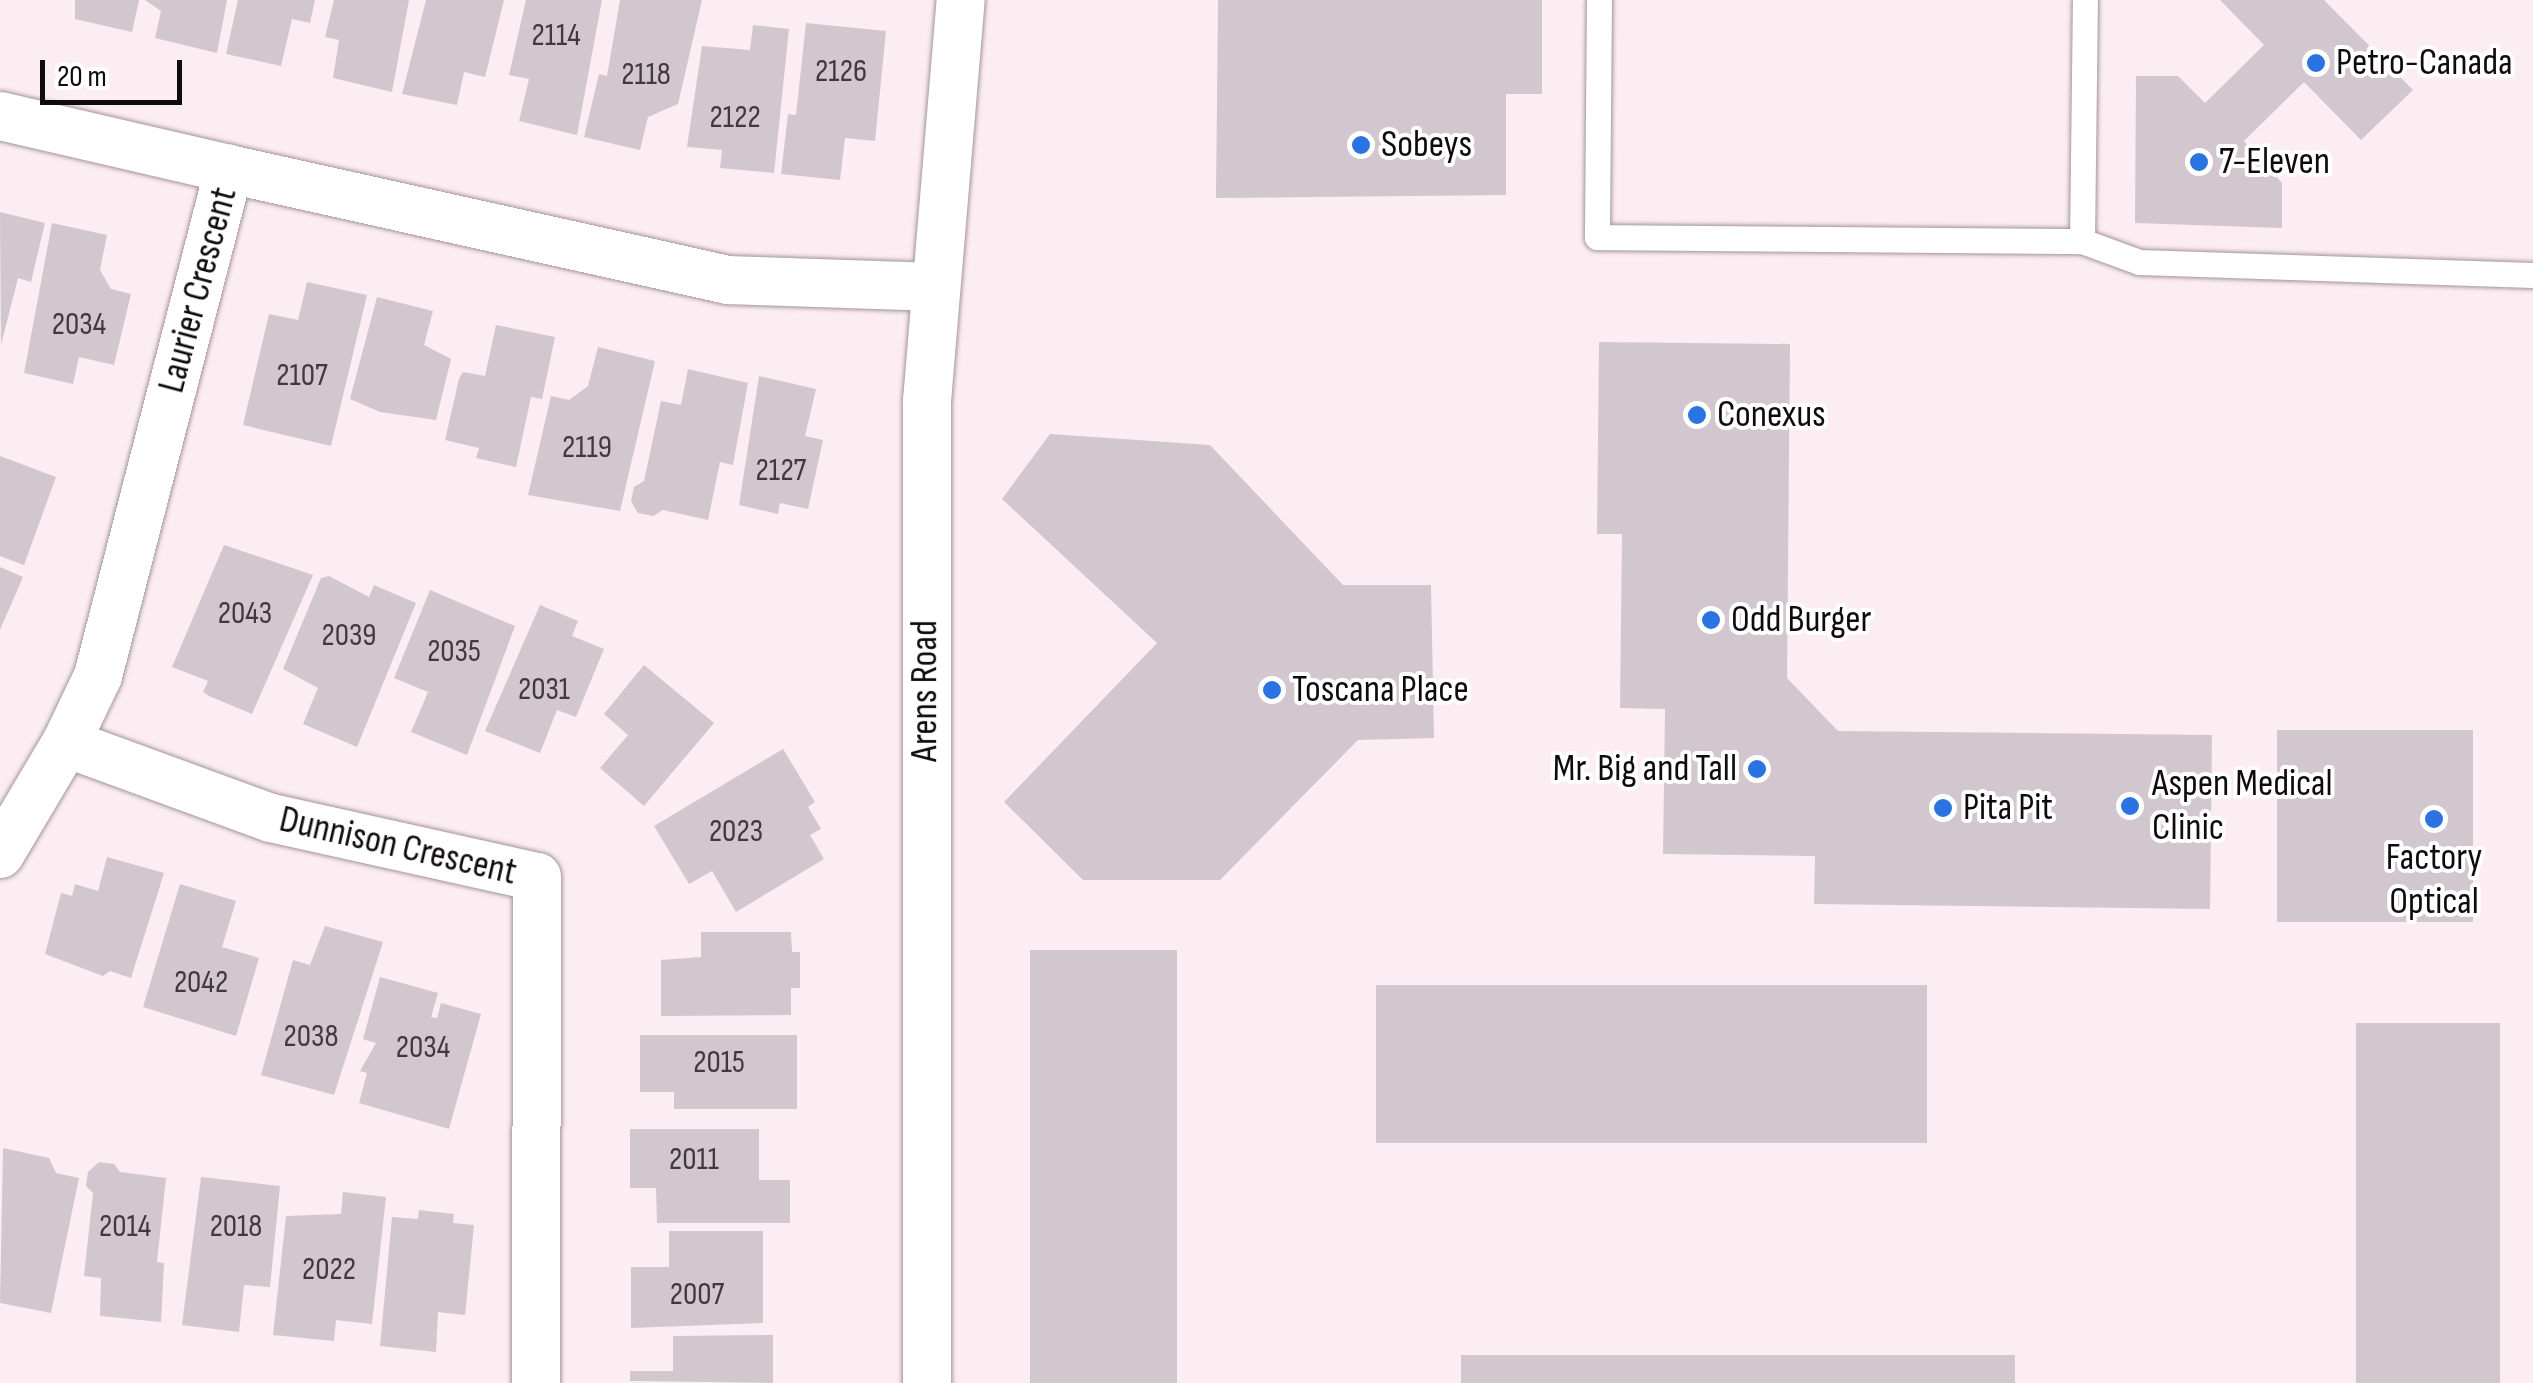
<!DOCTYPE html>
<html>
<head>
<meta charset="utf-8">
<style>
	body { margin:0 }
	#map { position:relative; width:2533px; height:1383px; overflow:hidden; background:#fcedf3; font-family:"Sofia Sans Condensed",sans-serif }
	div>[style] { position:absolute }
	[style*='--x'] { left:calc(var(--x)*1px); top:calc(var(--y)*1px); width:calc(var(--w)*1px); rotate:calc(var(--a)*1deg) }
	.building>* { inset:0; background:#d2c6cf; transform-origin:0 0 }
	.roads { filter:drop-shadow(0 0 2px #a3959a) drop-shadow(0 0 2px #a3959a) }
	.service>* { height:25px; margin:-12.5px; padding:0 12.5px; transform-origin:12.5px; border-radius:12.5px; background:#fff }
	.minor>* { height:48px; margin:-24px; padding:0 24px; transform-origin:24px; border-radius:24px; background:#fff }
	.dots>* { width:28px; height:28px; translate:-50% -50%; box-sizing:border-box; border:5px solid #fff; border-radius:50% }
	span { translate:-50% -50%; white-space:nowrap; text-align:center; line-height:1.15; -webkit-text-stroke:8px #fff; paint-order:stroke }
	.number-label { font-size:32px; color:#40393d }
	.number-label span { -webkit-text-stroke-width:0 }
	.poi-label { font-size:38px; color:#0f0a0c }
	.left { translate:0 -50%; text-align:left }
	.right { translate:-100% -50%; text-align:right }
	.street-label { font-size:38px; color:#0f0a0c }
	.scale { position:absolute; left:40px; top:60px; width:142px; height:45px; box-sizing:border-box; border:5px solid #0f0a0c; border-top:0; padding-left:12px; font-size:30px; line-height:35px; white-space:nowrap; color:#0f0a0c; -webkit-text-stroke:8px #fff; paint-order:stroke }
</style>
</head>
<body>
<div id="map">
	<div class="building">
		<i style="clip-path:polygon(75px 0,139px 0,132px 32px,75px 19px)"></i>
		<i style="clip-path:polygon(145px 0,227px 0,217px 53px,155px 38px,161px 11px)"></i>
		<i style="clip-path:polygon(238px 0,315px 0,310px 23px,292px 19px,281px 66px,226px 54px)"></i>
		<i style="clip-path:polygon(334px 0,409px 0,392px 92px,333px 78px,339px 40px,325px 37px)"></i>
		<i style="clip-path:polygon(426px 0,504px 0,485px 77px,464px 72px,457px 105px,402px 94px)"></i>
		<i style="clip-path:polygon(526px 0,602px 0,577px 135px,519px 121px,529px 79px,509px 75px)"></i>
		<i style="clip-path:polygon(620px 0,702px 0,678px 104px,648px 117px,640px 150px,584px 137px,599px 74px,607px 76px)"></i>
		<i style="clip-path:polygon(1218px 0,1542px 0,1542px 94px,1506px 94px,1506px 195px,1216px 198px)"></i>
		<i style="clip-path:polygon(2220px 0,2324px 0,2413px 90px,2361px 140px,2304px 82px,2244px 141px,2282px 183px,2282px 228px,2135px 223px,2136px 76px,2178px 76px,2205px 103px,2264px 45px)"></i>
		<i style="clip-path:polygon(806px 23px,886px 31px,875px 141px,845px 138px,840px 180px,781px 174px,788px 114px,796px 115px)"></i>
		<i style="clip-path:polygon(753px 25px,789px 29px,774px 173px,720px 168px,722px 150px,687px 147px,702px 46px,750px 50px)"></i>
		<i style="clip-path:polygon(0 212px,45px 223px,31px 282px,18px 278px,1px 345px)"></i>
		<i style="clip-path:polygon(52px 223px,107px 235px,100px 270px,111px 289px,131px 294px,114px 365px,79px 357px,73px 384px,24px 373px)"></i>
		<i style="clip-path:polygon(307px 282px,367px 295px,331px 446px,243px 425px,269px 314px,298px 320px)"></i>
		<i style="clip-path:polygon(377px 297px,433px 311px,424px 345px,451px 359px,436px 420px,380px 412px,350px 399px)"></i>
		<i style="clip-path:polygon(496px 325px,555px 337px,542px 399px,531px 397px,516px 467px,476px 458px,479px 448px,445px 440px,459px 379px,463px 372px,485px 376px)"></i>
		<i style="clip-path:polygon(1599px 342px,1790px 344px,1787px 678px,1838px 731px,2212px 735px,2210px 909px,1814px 904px,1815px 856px,1663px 854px,1665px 709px,1620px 708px,1622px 534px,1597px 534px)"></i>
		<i style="clip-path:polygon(598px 347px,655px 361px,620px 511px,528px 495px,551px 396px,569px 400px,588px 386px)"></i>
		<i style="clip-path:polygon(688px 369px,748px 383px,733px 465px,720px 462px,708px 520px,663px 510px,653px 516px,638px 513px,631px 501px,634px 487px,644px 481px,661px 401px,681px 405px)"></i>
		<i style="clip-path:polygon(759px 376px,816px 389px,805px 436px,823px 440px,808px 509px,780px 503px,778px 514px,739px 505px)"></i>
		<i style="clip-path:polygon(1050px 434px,1210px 445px,1343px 585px,1431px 585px,1434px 738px,1358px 740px,1220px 880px,1083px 880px,1004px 802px,1157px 643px,1002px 499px)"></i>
		<i style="clip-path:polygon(0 456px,56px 477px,24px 565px,0 556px)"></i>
		<i style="clip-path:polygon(224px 545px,313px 575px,252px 714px,209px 696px,203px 692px,208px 681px,172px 667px)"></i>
		<i style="clip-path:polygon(0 567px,23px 577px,0 630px)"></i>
		<i style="clip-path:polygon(329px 576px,369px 597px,374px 585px,416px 603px,357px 747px,303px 724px,318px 688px,283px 669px,321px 578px)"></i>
		<i style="clip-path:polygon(430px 590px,515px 626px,467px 755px,411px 732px,428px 692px,394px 678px)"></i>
		<i style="clip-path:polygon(540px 605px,578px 621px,572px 636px,604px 649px,576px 717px,557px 710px,540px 753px,485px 731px)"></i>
		<i style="clip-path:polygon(644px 665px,714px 723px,644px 806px,600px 768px,628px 735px,604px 714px)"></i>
		<i style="left:2277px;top:730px;width:196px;height:192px"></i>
		<i style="clip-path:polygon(783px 749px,815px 802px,808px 807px,821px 829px,810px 835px,824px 859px,736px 912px,712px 871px,689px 884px,654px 826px)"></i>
		<i style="clip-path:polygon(107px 857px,164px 873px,131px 978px,110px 971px,103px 976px,45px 954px,61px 893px,72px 896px,75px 884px,98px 891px)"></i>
		<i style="clip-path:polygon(180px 884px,236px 901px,222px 947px,259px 958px,236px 1036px,143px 1007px)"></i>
		<i style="clip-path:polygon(325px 926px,383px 942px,334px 1095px,261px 1075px,293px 960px,310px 965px)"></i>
		<i style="clip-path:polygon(701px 932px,791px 932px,792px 952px,800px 952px,800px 988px,791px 988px,791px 1015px,661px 1016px,661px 960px,701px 957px)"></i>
		<i style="left:1030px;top:950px;width:147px;height:433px"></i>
		<i style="clip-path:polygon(380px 977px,438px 993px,431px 1017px,437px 1018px,441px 1003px,481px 1014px,449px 1129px,359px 1103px,367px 1073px,360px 1071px,376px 1043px,363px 1039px)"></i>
		<i style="left:1927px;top:985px;width:158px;height:551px;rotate:90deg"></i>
		<i style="left:2356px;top:1023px;width:144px;height:360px"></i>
		<i style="clip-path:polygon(640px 1035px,797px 1035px,797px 1109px,674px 1109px,674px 1092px,640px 1092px)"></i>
		<i style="clip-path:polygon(630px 1129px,759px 1129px,759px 1180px,790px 1180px,790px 1223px,657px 1223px,656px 1188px,630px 1188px)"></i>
		<i style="clip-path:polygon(3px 1148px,49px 1158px,56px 1173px,79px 1178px,51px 1313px,0 1303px)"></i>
		<i style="clip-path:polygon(99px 1162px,114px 1164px,120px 1172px,166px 1178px,157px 1262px,164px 1263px,161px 1322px,100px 1316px,101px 1278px,84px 1276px,93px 1193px,86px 1186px,88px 1172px)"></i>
		<i style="clip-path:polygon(201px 1177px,280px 1186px,270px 1287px,244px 1285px,239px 1332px,182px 1325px)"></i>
		<i style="clip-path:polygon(343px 1192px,386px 1197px,372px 1324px,336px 1320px,334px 1341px,273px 1335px,286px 1216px,341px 1214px)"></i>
		<i style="clip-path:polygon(419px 1210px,454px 1214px,453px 1223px,474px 1225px,465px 1315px,438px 1312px,436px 1352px,380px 1346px,392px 1217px,418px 1219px)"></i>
		<i style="clip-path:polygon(669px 1231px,763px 1231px,763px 1323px,631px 1328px,631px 1267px,669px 1267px)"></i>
		<i style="clip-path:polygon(773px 1335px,773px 1383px,630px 1381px,630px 1371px,673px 1371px,673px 1336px)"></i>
		<i style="left:1461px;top:1355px;width:554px;height:28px"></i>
	</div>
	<div class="roads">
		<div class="service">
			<i style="--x:1599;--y:0;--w:237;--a:90.5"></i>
			<i style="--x:1597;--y:237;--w:485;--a:0.5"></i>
			<i style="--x:2082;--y:241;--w:61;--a:20.2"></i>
			<i style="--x:2139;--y:262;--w:394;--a:1.9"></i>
			<i style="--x:2082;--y:241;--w:241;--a:-89.3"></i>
		</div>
		<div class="minor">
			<i style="--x:0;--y:116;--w:235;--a:13"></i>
			<i style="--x:66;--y:743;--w:218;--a:20.1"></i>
			<i style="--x:271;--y:818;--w:272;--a:12.5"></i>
			<i style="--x:537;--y:877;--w:506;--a:90.11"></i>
			<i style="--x:0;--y:854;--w:129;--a:-59.3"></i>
			<i style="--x:66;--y:743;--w:74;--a:-64.5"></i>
			<i style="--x:98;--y:676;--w:524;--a:-75.51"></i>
			<i style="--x:229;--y:169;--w:511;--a:12.54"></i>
			<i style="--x:728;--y:280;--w:207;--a:1.9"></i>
			<i style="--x:927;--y:1383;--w:982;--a:-90"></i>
			<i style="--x:927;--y:401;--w:402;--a:-85.2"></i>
		</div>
	</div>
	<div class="dots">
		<i style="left:2316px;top:63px;background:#2b73e0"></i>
		<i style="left:1361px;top:145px;background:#2b73e0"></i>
		<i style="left:2199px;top:162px;background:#2b73e0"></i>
		<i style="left:1697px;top:415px;background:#2b73e0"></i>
		<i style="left:1711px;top:620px;background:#2b73e0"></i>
		<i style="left:1272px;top:690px;background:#2b73e0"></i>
		<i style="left:1757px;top:769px;background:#2b73e0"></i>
		<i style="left:2130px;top:806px;background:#2b73e0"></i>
		<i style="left:1943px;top:808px;background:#2b73e0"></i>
		<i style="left:2434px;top:819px;background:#2b73e0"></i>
	</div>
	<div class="number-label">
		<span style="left:556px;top:36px">2114</span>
		<span style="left:841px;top:72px">2126</span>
		<span style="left:646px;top:75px">2118</span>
		<span style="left:735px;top:118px">2122</span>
		<span style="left:79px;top:325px">2034</span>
		<span style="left:302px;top:376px">2107</span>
		<span style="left:587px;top:448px">2119</span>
		<span style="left:781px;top:471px">2127</span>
		<span style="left:245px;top:614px">2043</span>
		<span style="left:349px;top:636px">2039</span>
		<span style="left:454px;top:652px">2035</span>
		<span style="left:544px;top:690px">2031</span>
		<span style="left:736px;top:832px">2023</span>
		<span style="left:201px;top:983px">2042</span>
		<span style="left:311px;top:1037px">2038</span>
		<span style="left:423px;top:1048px">2034</span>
		<span style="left:719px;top:1063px">2015</span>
		<span style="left:694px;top:1160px">2011</span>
		<span style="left:125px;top:1227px">2014</span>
		<span style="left:236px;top:1227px">2018</span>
		<span style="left:329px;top:1270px">2022</span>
		<span style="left:697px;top:1295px">2007</span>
	</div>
	<div class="poi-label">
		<span class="left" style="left:2336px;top:63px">Petro-Canada</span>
		<span class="left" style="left:1381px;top:145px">Sobeys</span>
		<span class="left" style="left:2219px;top:162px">7-Eleven</span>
		<span class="left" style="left:1717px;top:415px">Conexus</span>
		<span class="left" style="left:1731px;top:620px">Odd Burger</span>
		<span class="left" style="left:1292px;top:690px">Toscana Place</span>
		<span class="right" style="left:1737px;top:769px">Mr. Big and Tall</span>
		<span class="left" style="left:2152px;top:806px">Aspen Medical<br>Clinic</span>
		<span class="left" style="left:1963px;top:808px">Pita Pit</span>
		<span style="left:2434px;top:880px">Factory<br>Optical</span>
	</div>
	<div class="street-label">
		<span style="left:198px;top:290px;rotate:-75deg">Laurier Crescent</span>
		<span style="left:925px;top:691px;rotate:-90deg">Arens Road</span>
		<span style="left:398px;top:846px;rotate:13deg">Dunnison Crescent</span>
	</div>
	<div class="scale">20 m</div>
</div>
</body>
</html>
